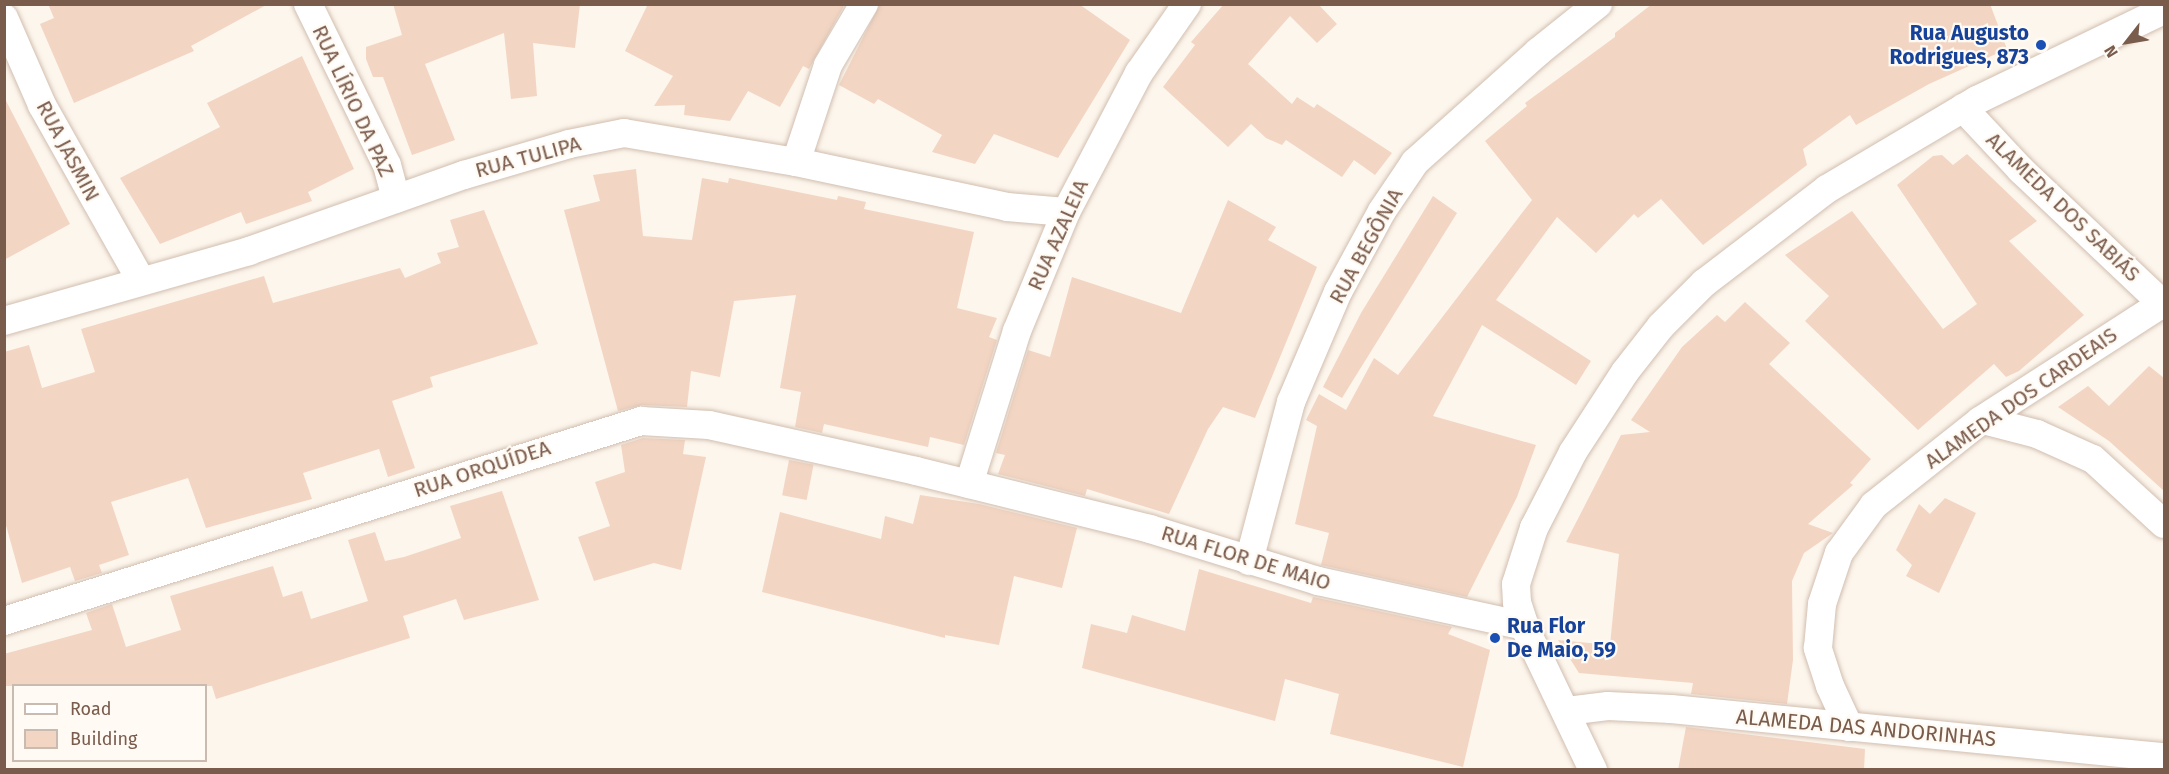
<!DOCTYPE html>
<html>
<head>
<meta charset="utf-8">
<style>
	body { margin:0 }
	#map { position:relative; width:2169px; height:774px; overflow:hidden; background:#fdf6ec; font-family:"Fira Sans",sans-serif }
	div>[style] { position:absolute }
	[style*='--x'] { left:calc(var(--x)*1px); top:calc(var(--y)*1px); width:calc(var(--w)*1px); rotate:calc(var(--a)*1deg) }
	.building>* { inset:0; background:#f3d5c3; transform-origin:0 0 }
	.roads { filter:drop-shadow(0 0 2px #d1beb0) drop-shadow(0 0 2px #d1beb0) }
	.street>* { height:28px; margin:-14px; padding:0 14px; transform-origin:14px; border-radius:14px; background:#fff }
	.dots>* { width:16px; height:16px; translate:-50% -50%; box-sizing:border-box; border:3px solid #fffaf3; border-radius:50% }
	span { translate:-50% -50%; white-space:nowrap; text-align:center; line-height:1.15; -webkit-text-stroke:4.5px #fffaf3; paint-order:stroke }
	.transit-label { font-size:21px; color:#164399; font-weight:700 }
	.right { translate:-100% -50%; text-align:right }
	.left { translate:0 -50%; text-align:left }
	.street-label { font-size:21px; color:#7a5c4d }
	.frame { position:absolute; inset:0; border:6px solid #7a5c4d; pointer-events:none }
	.legend { position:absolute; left:12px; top:684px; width:195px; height:78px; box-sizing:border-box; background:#fffaf3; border:2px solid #cabbb1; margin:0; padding:8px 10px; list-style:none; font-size:18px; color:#7a5c4d }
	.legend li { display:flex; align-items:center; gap:12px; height:30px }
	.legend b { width:30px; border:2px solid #cabbb1 }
	.north { position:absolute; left:2097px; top:12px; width:60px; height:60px; -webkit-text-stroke:4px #fffaf3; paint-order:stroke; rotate:239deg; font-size:16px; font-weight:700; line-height:24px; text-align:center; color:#7a5c4d }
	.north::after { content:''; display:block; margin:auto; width:21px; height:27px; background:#7a5c4d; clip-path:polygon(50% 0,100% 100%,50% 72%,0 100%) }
</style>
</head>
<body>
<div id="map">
	<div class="building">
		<i style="clip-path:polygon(48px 4px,268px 4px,191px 46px,194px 51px,74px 103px,40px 24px,54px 18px)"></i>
		<i style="clip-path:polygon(393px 4px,580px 4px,575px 48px,533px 43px,537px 96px,511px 99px,504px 33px,425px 64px,455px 140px,412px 155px,383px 77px,373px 77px,366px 59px,366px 47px,402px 35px)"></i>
		<i style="clip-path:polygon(648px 4px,845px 4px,809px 69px,803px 66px,780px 107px,748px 91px,730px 121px,684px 115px,685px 105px,654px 106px,673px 76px,625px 51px)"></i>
		<i style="clip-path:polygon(880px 4px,1079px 4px,1130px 40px,1058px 158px,994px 134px,975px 164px,932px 152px,942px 135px,878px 99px,874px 104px,839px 85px)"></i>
		<i style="clip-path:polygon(1224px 4px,1318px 4px,1337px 24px,1317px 43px,1290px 16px,1248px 64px,1292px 104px,1297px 97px,1314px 108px,1317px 104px,1392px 153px,1375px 175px,1354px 160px,1342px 177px,1286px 140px,1282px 145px,1266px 138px,1251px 124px,1228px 147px,1163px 87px,1195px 45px,1191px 42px)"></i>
		<i style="clip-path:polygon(1652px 4px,1990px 4px,2007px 49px,1929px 84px,1856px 125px,1850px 115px,1803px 149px,1807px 165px,1703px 245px,1661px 199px,1638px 218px,1634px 214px,1596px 253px,1557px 217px,1496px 300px,1591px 361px,1576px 385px,1482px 325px,1433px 416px,1536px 445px,1517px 497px,1467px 597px,1321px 565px,1329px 533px,1295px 524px,1317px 426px,1306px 420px,1319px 394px,1346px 410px,1374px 358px,1398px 375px,1532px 200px,1485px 141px,1527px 106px,1525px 103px,1615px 37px,1615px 33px)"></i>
		<i style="clip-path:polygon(302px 56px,354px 169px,308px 192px,312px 201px,246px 224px,241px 212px,160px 244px,120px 178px,220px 127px,207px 103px)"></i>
		<i style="clip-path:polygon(4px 97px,70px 224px,4px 260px)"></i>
		<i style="clip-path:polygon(1967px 154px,2037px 221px,2009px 241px,2084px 315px,2019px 371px,2006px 377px,1994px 364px,1918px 430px,1805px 321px,1829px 296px,1785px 255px,1852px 211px,1943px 329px,1977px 304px,1897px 185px,1933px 156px,1942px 155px,1953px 165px)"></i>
		<i style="clip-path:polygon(636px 169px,643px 236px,692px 240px,702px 178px,728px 183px,729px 178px,837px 200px,838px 196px,866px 202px,864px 209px,974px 232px,957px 308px,997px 318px,989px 337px,997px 340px,964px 445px,930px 437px,928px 447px,824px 424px,822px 433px,795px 427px,801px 392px,780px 388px,796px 295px,734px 301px,720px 377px,691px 371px,687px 407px,642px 405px,618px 411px,564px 210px,600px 201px,593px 175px)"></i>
		<i style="clip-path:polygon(1433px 196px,1457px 213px,1342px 398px,1323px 387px,1361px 313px)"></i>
		<i style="clip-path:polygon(1228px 200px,1276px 227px,1268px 240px,1317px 267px,1255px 418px,1223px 407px,1208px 429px,1169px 514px,1087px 489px,1085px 496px,998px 474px,1005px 455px,996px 453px,1028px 350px,1050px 357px,1072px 277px,1181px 313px)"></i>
		<i style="clip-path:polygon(484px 210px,538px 344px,430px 377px,433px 387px,392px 401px,415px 468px,388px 477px,379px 449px,303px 473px,312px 499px,206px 528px,188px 478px,111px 502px,129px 555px,99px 565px,102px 573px,75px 581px,70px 567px,22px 583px,4px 518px,4px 352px,29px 345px,42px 388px,95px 372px,81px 329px,264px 276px,273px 303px,400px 268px,405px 278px,441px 263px,437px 253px,459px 247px,450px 220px)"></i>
		<i style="clip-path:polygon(1745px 302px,1790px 343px,1769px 364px,1871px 459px,1850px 483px,1853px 485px,1808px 524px,1833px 533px,1804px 553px,1792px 581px,1793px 660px,1787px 704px,1691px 694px,1693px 683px,1579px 673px,1558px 640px,1610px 645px,1619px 554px,1566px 542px,1621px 435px,1650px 432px,1631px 420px,1682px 347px,1717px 315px,1725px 322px)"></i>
		<i style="clip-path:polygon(2149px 366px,2164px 378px,2164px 491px,2109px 441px,2058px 407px,2088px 386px,2109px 406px)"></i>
		<i style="clip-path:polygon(643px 438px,685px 440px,683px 454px,706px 457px,681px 570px,654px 563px,594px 581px,578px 537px,610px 526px,595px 482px,625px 472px,621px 445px)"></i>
		<i style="left:789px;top:460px;width:25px;height:36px;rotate:11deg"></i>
		<i style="clip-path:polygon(502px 491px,539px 600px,464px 620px,456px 599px,403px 616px,410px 638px,216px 699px,212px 686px,4px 686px,4px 654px,92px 630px,86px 613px,112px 604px,126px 647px,181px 630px,170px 596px,273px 566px,283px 597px,302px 591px,311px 619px,368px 601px,348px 540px,375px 532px,385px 561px,404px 557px,461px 538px,450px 506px)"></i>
		<i style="clip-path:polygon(920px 495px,979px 504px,1077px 528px,1062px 588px,1014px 576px,999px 645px,945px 635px,945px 638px,762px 592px,780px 512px,881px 539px,885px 516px,913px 524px)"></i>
		<i style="clip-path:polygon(1945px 498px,1976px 513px,1939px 593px,1906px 576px,1912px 565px,1896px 550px,1919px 504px,1930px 514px)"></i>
		<i style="clip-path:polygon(1199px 569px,1311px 603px,1313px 597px,1452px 627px,1448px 634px,1490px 650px,1463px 767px,1330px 734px,1339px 694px,1285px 679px,1275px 721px,1082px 668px,1091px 624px,1127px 633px,1132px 615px,1185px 631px)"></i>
		<i style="clip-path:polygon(1686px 727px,1865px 749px,1864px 770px,1678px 770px)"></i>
	</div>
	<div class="roads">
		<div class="street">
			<i style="--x:308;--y:4;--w:179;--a:63.9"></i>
			<i style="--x:387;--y:165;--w:35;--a:75"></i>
			<i style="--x:4;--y:18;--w:95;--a:66.4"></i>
			<i style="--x:42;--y:105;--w:200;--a:60.6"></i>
			<i style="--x:1963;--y:108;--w:85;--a:46.9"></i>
			<i style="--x:2021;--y:170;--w:197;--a:43.4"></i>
			<i style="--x:796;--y:162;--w:102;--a:-71.7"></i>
			<i style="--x:828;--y:65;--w:71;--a:-59.5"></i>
			<i style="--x:4;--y:321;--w:255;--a:-15.9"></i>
			<i style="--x:249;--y:251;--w:228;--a:-19.5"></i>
			<i style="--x:464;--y:175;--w:109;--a:-16.4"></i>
			<i style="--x:569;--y:144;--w:56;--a:-11.3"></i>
			<i style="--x:624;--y:133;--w:174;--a:9.6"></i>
			<i style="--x:796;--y:162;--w:216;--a:12"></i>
			<i style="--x:1007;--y:207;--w:59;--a:4.8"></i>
			<i style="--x:1983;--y:420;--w:56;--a:14.5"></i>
			<i style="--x:2037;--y:434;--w:61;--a:24.1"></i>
			<i style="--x:2093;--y:459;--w:96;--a:42.5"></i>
			<i style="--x:969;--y:484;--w:160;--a:-72.6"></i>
			<i style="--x:1017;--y:331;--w:129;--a:-67.6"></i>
			<i style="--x:1066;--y:212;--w:157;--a:-62.3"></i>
			<i style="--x:1139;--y:73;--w:84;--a:-55.2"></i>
			<i style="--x:1249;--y:561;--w:164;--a:-75.2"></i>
			<i style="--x:1291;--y:402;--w:120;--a:-66.9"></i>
			<i style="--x:1338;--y:292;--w:92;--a:-61.5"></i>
			<i style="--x:1382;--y:211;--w:59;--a:-56"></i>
			<i style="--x:1415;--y:162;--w:165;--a:-41.8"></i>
			<i style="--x:1538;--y:52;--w:77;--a:-38.7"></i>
			<i style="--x:4;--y:621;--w:668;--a:-17.43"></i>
			<i style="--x:641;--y:421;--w:68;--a:3.4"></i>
			<i style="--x:709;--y:425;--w:212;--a:12.5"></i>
			<i style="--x:916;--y:471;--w:241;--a:13.9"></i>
			<i style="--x:1150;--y:529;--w:176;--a:17.2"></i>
			<i style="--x:1318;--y:581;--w:212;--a:12.3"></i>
			<i style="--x:1567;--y:711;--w:41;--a:-7"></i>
			<i style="--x:1608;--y:706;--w:63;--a:2.7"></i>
			<i style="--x:1671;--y:709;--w:495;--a:5.6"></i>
			<i style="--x:1849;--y:727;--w:45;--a:-114.9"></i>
			<i style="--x:1830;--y:686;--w:40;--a:-108"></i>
			<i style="--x:1818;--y:648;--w:44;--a:-84.8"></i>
			<i style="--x:1822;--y:604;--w:54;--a:-71.6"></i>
			<i style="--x:1839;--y:553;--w:59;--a:-53.9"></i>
			<i style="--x:1874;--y:505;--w:135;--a:-38.4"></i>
			<i style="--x:1980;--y:421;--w:218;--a:-32.8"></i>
			<i style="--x:1593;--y:770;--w:155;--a:-115.6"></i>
			<i style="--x:1526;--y:630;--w:28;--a:-108"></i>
			<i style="--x:1517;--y:603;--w:19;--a:-93"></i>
			<i style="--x:1516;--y:584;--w:59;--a:-72.2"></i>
			<i style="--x:1534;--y:528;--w:85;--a:-62.8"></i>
			<i style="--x:1573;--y:452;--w:95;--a:-57"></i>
			<i style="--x:1625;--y:372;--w:58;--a:-52"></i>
			<i style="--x:1661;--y:326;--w:61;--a:-45"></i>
			<i style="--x:1704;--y:283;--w:155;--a:-37.4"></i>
			<i style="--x:1827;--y:189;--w:174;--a:-30.7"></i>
			<i style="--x:1977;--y:100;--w:208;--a:-25.7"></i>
		</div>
	</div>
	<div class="dots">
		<i style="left:2041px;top:45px;background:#1a4fb4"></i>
		<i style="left:1495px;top:638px;background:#1a4fb4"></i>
	</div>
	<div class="transit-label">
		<span class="right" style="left:2029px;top:45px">Rua Augusto<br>Rodrigues, 873</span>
		<span class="left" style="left:1507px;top:638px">Rua Flor<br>De Maio, 59</span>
	</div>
	<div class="street-label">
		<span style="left:353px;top:101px;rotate:65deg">RUA LÍRIO DA PAZ</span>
		<span style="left:68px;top:151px;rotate:62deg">RUA JASMIN</span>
		<span style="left:528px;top:157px;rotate:-15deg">RUA TULIPA</span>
		<span style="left:2063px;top:207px;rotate:44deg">ALAMEDA DOS SABIÁS</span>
		<span style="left:1058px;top:235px;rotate:-66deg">RUA AZALEIA</span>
		<span style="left:1366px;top:246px;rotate:-61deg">RUA BEGÔNIA</span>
		<span style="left:2021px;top:398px;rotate:-35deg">ALAMEDA DOS CARDEAIS</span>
		<span style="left:482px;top:469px;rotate:-18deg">RUA ORQUÍDEA</span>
		<span style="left:1246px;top:558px;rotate:17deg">RUA FLOR DE MAIO</span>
		<span style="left:1866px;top:728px;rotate:5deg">ALAMEDA DAS ANDORINHAS</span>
	</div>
	<div class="frame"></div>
	<ul class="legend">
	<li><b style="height:8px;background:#fff"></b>Road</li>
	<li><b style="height:16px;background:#f3d5c3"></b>Building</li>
	</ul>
	<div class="north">N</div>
</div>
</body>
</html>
